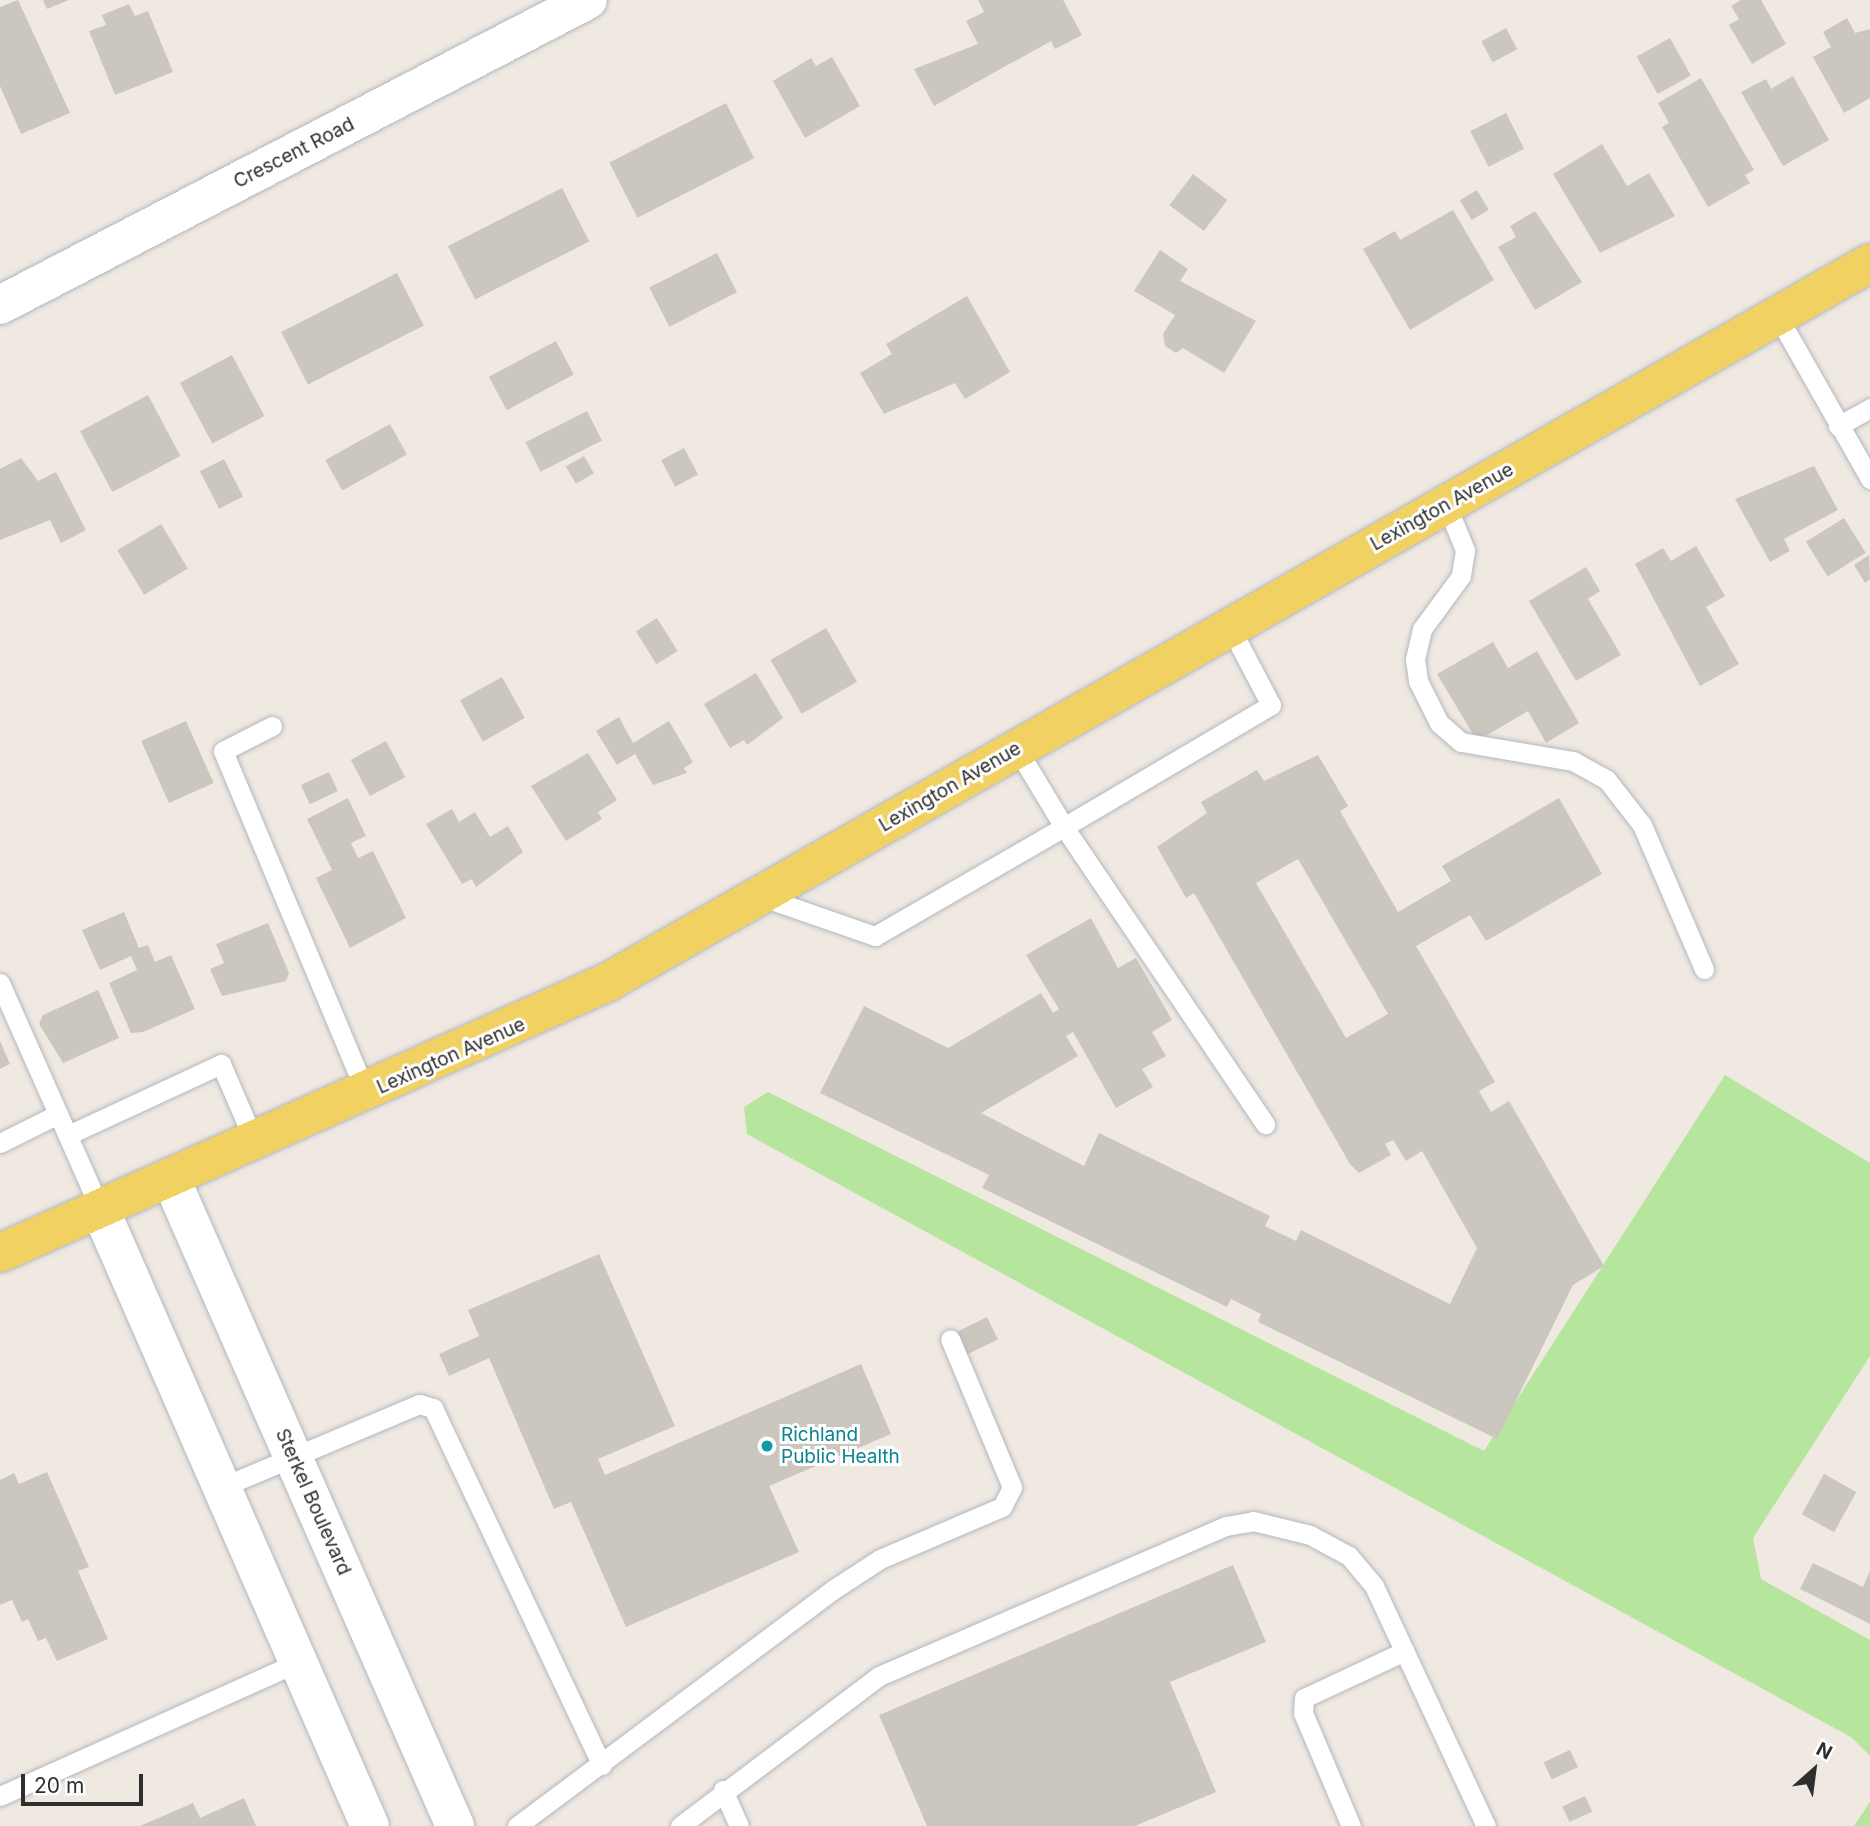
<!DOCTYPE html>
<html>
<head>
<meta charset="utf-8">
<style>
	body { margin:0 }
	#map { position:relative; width:1870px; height:1826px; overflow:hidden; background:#efe9e1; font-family:Inter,sans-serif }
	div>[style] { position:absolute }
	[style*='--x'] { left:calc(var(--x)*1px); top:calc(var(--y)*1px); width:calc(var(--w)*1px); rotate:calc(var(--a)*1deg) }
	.green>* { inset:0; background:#b6e59e }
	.building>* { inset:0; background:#cbc7bf; transform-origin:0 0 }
	.roads { filter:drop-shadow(0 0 2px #b4b7c1) drop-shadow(0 0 2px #b4b7c1) }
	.service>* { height:19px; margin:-9.5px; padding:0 9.5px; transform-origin:9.5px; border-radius:9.5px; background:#fff }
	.minor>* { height:38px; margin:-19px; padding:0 19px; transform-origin:19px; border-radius:19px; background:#fff }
	.primary>* { height:38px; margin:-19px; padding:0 19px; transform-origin:19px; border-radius:19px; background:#f2d163 }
	.dots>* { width:19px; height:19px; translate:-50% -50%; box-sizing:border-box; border:4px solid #fff; border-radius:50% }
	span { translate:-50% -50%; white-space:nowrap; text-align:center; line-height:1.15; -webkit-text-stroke:6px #fff; paint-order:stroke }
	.street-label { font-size:19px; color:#2e2e2e }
	.culture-label { font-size:19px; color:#0d838f }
	.left { translate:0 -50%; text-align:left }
	.north { position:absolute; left:1779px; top:1735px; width:70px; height:70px; -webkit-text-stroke:5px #fff; paint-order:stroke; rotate:28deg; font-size:19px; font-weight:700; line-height:28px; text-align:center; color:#2e2e2e }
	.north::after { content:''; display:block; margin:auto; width:24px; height:32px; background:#2e2e2e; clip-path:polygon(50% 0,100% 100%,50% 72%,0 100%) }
	.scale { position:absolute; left:21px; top:1774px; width:122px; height:32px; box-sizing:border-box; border:4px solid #2e2e2e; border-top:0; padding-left:9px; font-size:21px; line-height:24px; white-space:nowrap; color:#2e2e2e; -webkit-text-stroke:5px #fff; paint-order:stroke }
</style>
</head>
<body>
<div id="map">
	<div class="green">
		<i style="clip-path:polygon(1725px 1075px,1870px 1163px,1870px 1356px,1753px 1538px,1761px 1579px,1870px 1640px,1870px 1756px,1851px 1737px,747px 1134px,744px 1107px,768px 1092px,1484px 1451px)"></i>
		<i style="clip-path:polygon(1870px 1802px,1870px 1826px,1854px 1826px)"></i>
	</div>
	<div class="building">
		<i style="clip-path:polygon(18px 0,70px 113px,21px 134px,0 86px,0 7px)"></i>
		<i style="clip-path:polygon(43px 0,69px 0,47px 9px)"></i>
		<i style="clip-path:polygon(978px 0,1063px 0,1082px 35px,1055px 49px,1051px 41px,934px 106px,914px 69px,978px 44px,966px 21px,984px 12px)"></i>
		<i style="clip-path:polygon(1741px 0,1761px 0,1786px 44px,1752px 64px,1729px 25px,1739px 19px,1731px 6px)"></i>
		<i style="clip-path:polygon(129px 4px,135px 16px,148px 11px,173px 72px,115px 95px,89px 31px,106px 25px,102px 15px)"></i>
		<i style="clip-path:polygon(1847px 18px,1855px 33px,1870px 29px,1870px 98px,1844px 113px,1813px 57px,1831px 47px,1823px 32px)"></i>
		<i style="left:1506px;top:28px;width:24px;height:28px;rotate:62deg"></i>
		<i style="left:1670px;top:38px;width:43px;height:38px;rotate:61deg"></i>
		<i style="clip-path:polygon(832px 57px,860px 106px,805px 138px,773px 81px,811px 58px,816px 66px)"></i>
		<i style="clip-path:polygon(1793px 76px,1829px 140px,1783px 166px,1741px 92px,1766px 79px,1771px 89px)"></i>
		<i style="clip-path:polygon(1701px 78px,1754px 170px,1745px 175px,1750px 183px,1708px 207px,1662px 127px,1669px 123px,1658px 103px)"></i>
		<i style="left:726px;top:103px;width:62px;height:131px;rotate:63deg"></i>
		<i style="left:1506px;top:113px;width:40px;height:40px;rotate:63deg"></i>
		<i style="clip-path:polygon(1602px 144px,1627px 186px,1649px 173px,1675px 216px,1600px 253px,1553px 174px)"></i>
		<i style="left:1193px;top:174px;width:43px;height:39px;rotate:37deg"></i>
		<i style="left:562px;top:188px;width:60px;height:128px;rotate:63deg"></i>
		<i style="left:1477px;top:190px;width:23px;height:20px;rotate:59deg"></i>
		<i style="clip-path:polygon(1453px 210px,1494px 280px,1410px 330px,1363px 249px,1395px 231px,1400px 240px)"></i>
		<i style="clip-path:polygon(1535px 211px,1582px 282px,1535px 310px,1498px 247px,1516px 237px,1510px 226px)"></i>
		<i style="clip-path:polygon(1160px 250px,1188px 269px,1180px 281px,1256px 321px,1224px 373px,1183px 348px,1176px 353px,1165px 346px,1163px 334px,1175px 315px,1134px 291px)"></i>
		<i style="left:717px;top:253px;width:44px;height:76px;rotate:63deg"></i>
		<i style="left:397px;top:273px;width:59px;height:130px;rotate:63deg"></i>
		<i style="clip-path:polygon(967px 296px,1010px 372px,965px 399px,955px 383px,884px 414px,860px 373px,892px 354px,886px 344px)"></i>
		<i style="left:556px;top:341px;width:38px;height:76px;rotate:62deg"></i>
		<i style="left:232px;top:355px;width:69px;height:59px;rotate:62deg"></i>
		<i style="left:148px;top:395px;width:69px;height:77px;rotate:62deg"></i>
		<i style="left:587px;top:411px;width:33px;height:69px;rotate:63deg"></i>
		<i style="left:390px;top:424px;width:35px;height:74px;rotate:61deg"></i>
		<i style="left:684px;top:448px;width:30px;height:26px;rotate:62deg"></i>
		<i style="left:584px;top:456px;width:20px;height:21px;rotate:60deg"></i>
		<i style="clip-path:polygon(21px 458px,38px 481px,56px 472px,86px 530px,61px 543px,50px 520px,0 540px,0 469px)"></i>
		<i style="left:224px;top:459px;width:42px;height:27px;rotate:63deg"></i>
		<i style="clip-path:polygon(1814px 466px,1838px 510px,1784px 539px,1790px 551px,1770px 562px,1735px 499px)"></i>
		<i style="left:1844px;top:518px;width:41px;height:45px;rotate:58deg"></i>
		<i style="left:161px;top:524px;width:52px;height:51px;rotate:59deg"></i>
		<i style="clip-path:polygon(1696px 546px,1725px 596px,1706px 607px,1739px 664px,1700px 686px,1635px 564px,1663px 548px,1671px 561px)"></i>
		<i style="clip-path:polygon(1869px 555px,1870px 579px,1865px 583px,1854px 565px)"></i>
		<i style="clip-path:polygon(1586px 567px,1600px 591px,1588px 599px,1621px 655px,1576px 681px,1529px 601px)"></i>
		<i style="left:657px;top:618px;width:39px;height:25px;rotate:58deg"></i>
		<i style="left:826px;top:628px;width:62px;height:64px;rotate:60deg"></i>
		<i style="clip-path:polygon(1493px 642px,1508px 668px,1537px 651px,1579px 723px,1546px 743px,1528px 711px,1477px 741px,1437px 674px)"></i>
		<i style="clip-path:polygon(756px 673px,783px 718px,747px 745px,744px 740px,730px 748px,704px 704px)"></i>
		<i style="left:502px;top:677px;width:47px;height:48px;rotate:61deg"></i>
		<i style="clip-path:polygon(619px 717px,633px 743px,669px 721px,693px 762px,684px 768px,687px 773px,653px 785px,635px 754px,617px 765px,596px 731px)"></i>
		<i style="left:186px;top:721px;width:68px;height:49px;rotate:66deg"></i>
		<i style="left:386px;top:741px;width:41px;height:40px;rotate:62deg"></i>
		<i style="clip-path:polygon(588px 753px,617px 800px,598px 812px,602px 819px,566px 841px,531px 786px)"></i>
		<i style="clip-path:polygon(evenodd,1318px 755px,1348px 806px,1340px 811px,1398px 912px,1451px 881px,1442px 866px,1559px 798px,1602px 874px,1486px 941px,1470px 915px,1416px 946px,1495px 1082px,1479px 1091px,1491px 1112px,1509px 1101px,1604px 1266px,1573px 1285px,1497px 1439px,1258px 1322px,1261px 1314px,1231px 1299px,1227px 1307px,982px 1188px,989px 1175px,820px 1093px,864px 1006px,948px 1048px,1041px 993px,1053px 1013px,1059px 1009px,1026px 955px,1091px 918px,1118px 968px,1136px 958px,1172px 1020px,1152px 1032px,1166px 1056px,1142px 1069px,1153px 1087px,1116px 1108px,1073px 1032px,1066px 1036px,1078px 1056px,981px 1113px,1084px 1166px,1099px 1133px,1270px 1216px,1265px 1226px,1296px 1241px,1301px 1230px,1450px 1304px,1477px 1248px,1422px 1151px,1406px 1161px,1393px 1140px,1385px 1144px,1391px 1155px,1359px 1173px,1350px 1164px,1194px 893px,1186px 898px,1157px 847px,1207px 813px,1201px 802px,1257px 770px,1264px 781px,1318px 755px,1298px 859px,1388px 1014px,1346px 1038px,1256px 883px,1298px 859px)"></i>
		<i style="left:329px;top:772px;width:21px;height:31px;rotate:65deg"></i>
		<i style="clip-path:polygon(348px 798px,366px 836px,351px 843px,358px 858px,373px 851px,406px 918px,350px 948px,316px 878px,332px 870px,307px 819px)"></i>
		<i style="clip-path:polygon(452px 809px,459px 822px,475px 812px,490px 837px,508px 826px,523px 852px,476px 887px,472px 879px,462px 884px,426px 824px)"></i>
		<i style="clip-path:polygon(124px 912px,139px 948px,148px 945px,155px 962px,171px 955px,195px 1009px,143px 1032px,131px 1033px,109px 983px,137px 970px,131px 956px,100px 970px,82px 930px)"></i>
		<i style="clip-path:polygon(268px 923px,289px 973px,286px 981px,222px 996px,210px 969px,224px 963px,216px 944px)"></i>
		<i style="clip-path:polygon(98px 990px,119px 1038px,63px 1063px,39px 1024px,43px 1015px)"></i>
		<i style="clip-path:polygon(0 1041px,10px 1064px,0 1069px)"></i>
		<i style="clip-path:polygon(599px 1254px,675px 1426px,598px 1459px,605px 1475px,861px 1364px,891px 1434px,769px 1486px,799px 1552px,626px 1627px,571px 1502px,554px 1509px,489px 1358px,449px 1376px,439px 1354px,479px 1336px,468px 1310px)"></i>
		<i style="left:987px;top:1317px;width:25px;height:34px;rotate:64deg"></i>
		<i style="clip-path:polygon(47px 1472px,89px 1567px,78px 1571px,108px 1639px,57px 1661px,46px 1638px,38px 1641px,28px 1619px,22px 1622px,12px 1600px,0 1605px,0 1480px,14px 1473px,19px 1484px)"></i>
		<i style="left:1824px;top:1474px;width:37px;height:46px;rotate:29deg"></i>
		<i style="clip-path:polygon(1813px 1563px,1863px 1587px,1870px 1571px,1870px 1624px,1800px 1589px)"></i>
		<i style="clip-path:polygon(1233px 1565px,1266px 1642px,1170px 1682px,1216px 1792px,1135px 1826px,927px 1826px,879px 1715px)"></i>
		<i style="left:1570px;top:1750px;width:19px;height:29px;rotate:65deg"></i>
		<i style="left:1585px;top:1796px;width:17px;height:25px;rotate:65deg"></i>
		<i style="clip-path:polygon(244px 1798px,256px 1826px,140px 1826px,193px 1803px,200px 1818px)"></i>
	</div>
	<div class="roads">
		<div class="service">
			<i style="--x:1777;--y:315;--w:189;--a:60.4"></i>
			<i style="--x:1838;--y:426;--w:37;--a:-29"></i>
			<i style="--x:1446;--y:504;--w:50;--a:67.6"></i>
			<i style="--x:1465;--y:550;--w:26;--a:99"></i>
			<i style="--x:1461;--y:576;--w:66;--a:126.3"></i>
			<i style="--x:1422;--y:629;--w:31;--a:103"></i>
			<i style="--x:1415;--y:659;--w:22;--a:82"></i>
			<i style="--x:1418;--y:681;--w:47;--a:63.4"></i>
			<i style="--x:1439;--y:723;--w:29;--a:41"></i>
			<i style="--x:1461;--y:742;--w:114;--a:9.6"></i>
			<i style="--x:1573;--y:761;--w:39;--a:29"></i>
			<i style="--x:1607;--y:780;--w:57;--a:52.1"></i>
			<i style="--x:1642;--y:825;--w:157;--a:66.7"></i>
			<i style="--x:1230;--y:627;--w:88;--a:62.3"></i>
			<i style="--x:1271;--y:705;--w:240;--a:149.5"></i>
			<i style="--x:1064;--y:827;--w:359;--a:55.9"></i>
			<i style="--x:272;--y:726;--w:55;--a:153"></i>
			<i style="--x:223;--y:751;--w:373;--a:67.3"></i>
			<i style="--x:760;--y:896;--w:122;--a:19.2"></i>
			<i style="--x:875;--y:936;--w:218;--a:-30"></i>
			<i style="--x:1064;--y:827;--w:91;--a:-121.1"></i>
			<i style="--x:0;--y:983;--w:247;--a:66.1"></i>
			<i style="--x:68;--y:1135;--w:169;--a:-24.9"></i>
			<i style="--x:221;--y:1064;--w:86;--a:66.7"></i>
			<i style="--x:0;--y:1143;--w:65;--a:-26.6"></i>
			<i style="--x:222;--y:1487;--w:214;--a:-22.8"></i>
			<i style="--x:419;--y:1404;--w:15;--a:16"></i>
			<i style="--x:433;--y:1408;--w:395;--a:64.7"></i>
			<i style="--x:723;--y:1790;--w:39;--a:66"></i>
			<i style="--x:0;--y:1796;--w:327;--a:-24.2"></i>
			<i style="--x:517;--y:1826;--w:396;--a:-36.8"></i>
			<i style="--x:834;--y:1589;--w:55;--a:-33.1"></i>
			<i style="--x:880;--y:1559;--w:133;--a:-23.1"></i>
			<i style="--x:1002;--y:1507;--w:22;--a:-63"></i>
			<i style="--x:1012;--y:1487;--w:160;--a:-112.7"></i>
			<i style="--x:680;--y:1826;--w:249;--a:-37"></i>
			<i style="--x:879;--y:1676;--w:378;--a:-23.4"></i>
			<i style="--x:1226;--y:1526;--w:27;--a:-10"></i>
			<i style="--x:1253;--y:1521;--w:59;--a:13.8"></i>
			<i style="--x:1310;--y:1535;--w:44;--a:28.3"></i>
			<i style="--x:1349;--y:1556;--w:39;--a:50"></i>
			<i style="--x:1374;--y:1586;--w:265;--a:65"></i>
			<i style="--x:1351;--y:1826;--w:123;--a:-113"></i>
			<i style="--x:1303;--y:1713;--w:15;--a:-86"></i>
			<i style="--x:1304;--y:1698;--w:111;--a:-25"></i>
		</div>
		<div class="minor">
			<i style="--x:0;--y:305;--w:662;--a:-27.42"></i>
			<i style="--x:171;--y:1179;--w:707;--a:66.3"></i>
			<i style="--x:100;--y:1209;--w:673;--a:66.37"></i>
		</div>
		<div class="primary">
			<i style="--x:0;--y:1253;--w:666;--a:-24.02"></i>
			<i style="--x:608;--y:982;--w:1452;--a:-29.67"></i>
		</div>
	</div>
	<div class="dots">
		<i style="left:767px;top:1446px;background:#0f9aa8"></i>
	</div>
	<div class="street-label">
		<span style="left:294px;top:153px;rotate:-27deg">Crescent Road</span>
		<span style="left:1442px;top:507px;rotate:-29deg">Lexington Avenue</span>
		<span style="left:950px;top:787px;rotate:-30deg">Lexington Avenue</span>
		<span style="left:451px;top:1056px;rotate:-24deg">Lexington Avenue</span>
		<span style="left:313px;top:1502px;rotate:66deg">Sterkel Boulevard</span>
	</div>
	<div class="culture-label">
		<span class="left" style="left:781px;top:1446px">Richland<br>Public Health</span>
	</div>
	<div class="north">N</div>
	<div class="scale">20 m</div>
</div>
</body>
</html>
